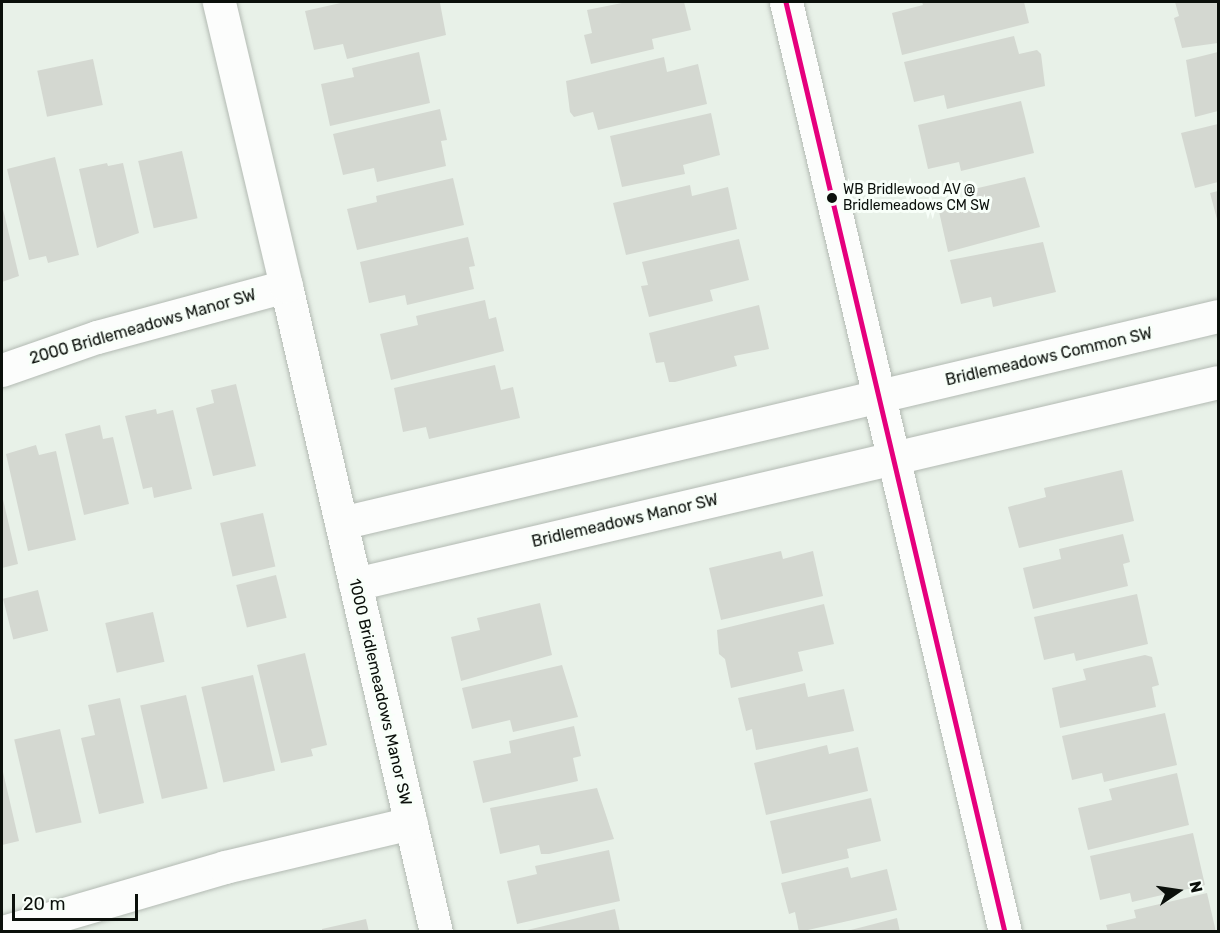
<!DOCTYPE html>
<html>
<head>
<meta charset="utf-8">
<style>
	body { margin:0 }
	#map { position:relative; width:1220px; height:933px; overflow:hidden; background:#e8f1e8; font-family:Rubik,sans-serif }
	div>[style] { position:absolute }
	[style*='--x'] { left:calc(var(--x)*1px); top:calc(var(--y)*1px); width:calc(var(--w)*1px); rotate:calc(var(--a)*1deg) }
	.building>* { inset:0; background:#d4d8d1; transform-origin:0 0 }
	.roads { filter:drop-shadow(0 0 2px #b3bab3) drop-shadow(0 0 2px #b3bab3) }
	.minor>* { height:33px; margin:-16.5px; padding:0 16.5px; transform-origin:16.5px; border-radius:16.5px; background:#fcfdfc }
	.bus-1>* { height:4.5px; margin:-2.25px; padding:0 2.25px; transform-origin:2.25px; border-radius:2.25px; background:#e5007d }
	.dots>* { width:16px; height:16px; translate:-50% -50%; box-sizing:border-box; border:3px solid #f8fff9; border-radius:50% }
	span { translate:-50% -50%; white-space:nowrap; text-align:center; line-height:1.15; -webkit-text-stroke:6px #f8fff9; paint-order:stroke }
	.bus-label { font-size:14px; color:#0b100b }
	.left { translate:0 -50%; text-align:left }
	.street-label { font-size:16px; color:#0b100b }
	.frame { position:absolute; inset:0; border:3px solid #0b100b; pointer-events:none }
	.north { position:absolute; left:1148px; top:861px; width:60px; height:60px; -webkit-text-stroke:4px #f8fff9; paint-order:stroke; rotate:77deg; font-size:16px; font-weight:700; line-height:24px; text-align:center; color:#0b100b }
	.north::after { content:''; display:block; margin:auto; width:21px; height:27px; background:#0b100b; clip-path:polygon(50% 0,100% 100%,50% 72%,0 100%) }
	.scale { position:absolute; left:12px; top:894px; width:126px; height:27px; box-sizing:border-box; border:3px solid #0b100b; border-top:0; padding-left:8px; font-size:18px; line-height:21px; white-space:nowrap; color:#0b100b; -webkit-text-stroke:4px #f8fff9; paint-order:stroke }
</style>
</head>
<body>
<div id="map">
	<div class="building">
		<i style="clip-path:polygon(345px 2px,440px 3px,446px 35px,347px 59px,343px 44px,314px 50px,305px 11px)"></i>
		<i style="clip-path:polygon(627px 2px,684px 2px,691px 30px,652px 39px,654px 49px,591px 64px,584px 35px,592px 33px,587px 10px)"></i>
		<i style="clip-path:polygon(922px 2px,1024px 2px,1029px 23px,902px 55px,892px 13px,923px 5px)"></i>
		<i style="clip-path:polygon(1175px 2px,1218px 2px,1218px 43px,1182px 48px,1174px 18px,1179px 16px)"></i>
		<i style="clip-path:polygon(1014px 36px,1019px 54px,1037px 50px,1041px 54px,1045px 86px,947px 109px,944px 95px,914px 102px,904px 62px)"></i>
		<i style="clip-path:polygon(419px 52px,430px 103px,330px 126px,321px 84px,354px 77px,352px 68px)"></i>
		<i style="clip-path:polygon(1218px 52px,1218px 111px,1195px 117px,1186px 60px)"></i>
		<i style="clip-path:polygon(664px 57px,667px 72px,698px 64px,707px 104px,598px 130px,593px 112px,574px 117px,570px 112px,566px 81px)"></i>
		<i style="left:93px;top:59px;width:47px;height:57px;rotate:78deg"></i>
		<i style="clip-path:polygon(1021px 101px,1034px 153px,961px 171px,959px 162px,928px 169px,918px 125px)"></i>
		<i style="clip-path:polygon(440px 109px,447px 140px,441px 141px,446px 166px,377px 182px,374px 168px,343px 175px,333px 134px)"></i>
		<i style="clip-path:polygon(711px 113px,720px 155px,683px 165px,685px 174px,622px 187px,610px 136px)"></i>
		<i style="clip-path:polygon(1218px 124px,1218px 182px,1195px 188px,1181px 133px)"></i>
		<i style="left:182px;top:151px;width:69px;height:45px;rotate:77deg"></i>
		<i style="clip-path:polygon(55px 157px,79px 255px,48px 263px,46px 256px,29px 260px,7px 169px)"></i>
		<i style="clip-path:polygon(107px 163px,108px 166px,123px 163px,139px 233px,97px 248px,79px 169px)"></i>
		<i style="clip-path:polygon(1025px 177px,1040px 227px,948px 252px,938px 207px,967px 201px,965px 191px)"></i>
		<i style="clip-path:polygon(453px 178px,464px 225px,357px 250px,347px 209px,377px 202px,376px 196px)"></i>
		<i style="clip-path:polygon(690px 185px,692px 196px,728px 187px,737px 229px,626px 255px,613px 203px)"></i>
		<i style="clip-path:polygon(1218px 191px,1218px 223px,1210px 193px)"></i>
		<i style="clip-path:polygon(2px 205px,19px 276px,2px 282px)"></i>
		<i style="clip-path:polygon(468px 237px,475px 266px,469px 267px,474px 289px,407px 305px,405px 295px,369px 303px,360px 262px)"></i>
		<i style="clip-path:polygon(739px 239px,749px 280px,710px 290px,713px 301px,649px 317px,641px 286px,648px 285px,642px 262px)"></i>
		<i style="clip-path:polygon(1043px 242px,1056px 292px,993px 307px,991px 297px,961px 304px,950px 260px)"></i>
		<i style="clip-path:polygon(485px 300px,489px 319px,496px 317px,504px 351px,391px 380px,380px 334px,418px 325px,416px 316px)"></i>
		<i style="clip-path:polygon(759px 305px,769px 349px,734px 356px,737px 366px,675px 382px,669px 382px,664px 362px,656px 363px,649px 333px)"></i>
		<i style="clip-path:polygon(495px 365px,501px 390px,513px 387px,520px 418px,429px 439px,426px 427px,403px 432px,394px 388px)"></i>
		<i style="clip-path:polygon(236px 384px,256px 466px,213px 476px,196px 408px,214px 403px,211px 390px)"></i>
		<i style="clip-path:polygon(156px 409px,157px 414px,173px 410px,192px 489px,154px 498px,152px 487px,143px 489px,125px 416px)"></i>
		<i style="clip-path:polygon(100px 425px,103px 439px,113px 437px,129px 504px,84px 515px,65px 434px)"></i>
		<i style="clip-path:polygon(36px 445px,39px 455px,56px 451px,76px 540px,28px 551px,6px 454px)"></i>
		<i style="clip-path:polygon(1122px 470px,1134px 521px,1019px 548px,1008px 507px,1046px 497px,1044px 488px)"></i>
		<i style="clip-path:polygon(2px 495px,18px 564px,2px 568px)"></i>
		<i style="left:263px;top:513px;width:55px;height:44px;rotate:77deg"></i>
		<i style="clip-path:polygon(1123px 534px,1130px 562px,1123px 564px,1128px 586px,1033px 609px,1023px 568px,1061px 559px,1059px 549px)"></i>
		<i style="clip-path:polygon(781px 551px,783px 559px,813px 551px,823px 596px,721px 620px,709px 568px)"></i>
		<i style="left:276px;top:575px;width:44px;height:41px;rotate:76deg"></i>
		<i style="left:38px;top:590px;width:42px;height:36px;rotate:76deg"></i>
		<i style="clip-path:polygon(1137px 594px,1148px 644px,1076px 661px,1074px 653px,1044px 660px,1034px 617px)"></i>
		<i style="clip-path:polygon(540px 603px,552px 655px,461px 681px,451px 637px,480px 630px,477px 618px)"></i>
		<i style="clip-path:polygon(824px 604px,834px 644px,798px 652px,803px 671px,731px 688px,725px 659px,719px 654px,717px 630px)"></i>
		<i style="left:153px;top:612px;width:51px;height:49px;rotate:77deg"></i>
		<i style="clip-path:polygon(305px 653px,327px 745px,311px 749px,313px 756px,281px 763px,257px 665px)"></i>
		<i style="clip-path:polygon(1145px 655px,1152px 657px,1159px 685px,1152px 687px,1156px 707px,1060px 728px,1052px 688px,1086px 680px,1083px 669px)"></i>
		<i style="clip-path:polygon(562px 665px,578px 717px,513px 732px,510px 720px,472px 729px,462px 688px)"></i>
		<i style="left:253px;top:675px;width:98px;height:53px;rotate:77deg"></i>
		<i style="clip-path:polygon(805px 683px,808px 697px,844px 689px,854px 731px,756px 750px,752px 729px,746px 731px,738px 698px)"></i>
		<i style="left:186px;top:695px;width:96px;height:47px;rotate:77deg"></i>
		<i style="clip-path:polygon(120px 698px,144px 803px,99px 814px,81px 738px,95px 735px,88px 705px)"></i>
		<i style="clip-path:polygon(1165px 713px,1177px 765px,1104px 782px,1102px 773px,1072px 780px,1062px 736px)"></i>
		<i style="clip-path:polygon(574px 726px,581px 756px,573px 758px,578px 781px,483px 803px,473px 761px,511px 753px,509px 741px)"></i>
		<i style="left:60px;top:729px;width:96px;height:47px;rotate:77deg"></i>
		<i style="clip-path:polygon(827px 745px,829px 754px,858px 747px,868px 791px,766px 815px,754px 763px)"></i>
		<i style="clip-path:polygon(3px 772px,19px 841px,2px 845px,2px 773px)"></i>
		<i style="clip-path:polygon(1177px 773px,1189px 825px,1088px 850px,1078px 808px,1112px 800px,1109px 789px)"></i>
		<i style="clip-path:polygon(597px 788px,614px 839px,549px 854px,541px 854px,539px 845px,500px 854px,490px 808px)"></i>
		<i style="clip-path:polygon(871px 798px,881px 841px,847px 849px,849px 858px,782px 874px,770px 821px)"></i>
		<i style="clip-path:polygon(1193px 833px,1205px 885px,1132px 902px,1130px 893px,1100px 900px,1090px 856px)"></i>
		<i style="clip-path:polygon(609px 850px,620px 901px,517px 924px,507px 881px,537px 874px,535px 866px)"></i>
		<i style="clip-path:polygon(848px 867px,851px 878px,887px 869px,897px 910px,799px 932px,795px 912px,789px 914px,781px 883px)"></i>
		<i style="clip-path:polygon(1207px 893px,1216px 932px,1108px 932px,1106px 925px,1136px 918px,1134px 910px)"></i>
		<i style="clip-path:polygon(615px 909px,620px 932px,523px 932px,523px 931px)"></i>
		<i style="clip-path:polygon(897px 918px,900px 932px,847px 932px,847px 931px)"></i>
		<i style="clip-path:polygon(366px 919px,369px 932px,322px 932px,322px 929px)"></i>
	</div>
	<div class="roads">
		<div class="minor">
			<i style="--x:786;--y:2;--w:955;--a:76.75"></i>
			<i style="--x:286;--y:286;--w:663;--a:76.93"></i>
			<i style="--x:2;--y:370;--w:101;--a:-19.2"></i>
			<i style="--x:97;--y:337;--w:196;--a:-15.1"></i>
			<i style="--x:286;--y:286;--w:292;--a:-103.3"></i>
			<i style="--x:341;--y:523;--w:901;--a:-13.28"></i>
			<i style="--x:355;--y:584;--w:886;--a:-13.17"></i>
			<i style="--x:3;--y:932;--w:231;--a:-16.3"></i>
			<i style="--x:225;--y:867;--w:191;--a:-13.3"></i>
		</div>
	</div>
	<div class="bus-1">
		<i style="--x:786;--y:2;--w:955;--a:76.75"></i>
	</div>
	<div class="dots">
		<i style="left:832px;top:198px;background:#0b100b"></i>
	</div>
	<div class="bus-label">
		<span class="left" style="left:843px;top:198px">WB Bridlewood AV @<br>Bridlemeadows CM SW</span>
	</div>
	<div class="street-label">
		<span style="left:143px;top:327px;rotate:-16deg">2000 Bridlemeadows Manor SW</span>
		<span style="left:1049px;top:357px;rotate:-13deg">Bridlemeadows Common SW</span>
		<span style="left:625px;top:521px;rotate:-13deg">Bridlemeadows Manor SW</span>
		<span style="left:380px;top:692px;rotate:77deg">1000 Bridlemeadows Manor SW</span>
	</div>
	<div class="frame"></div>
	<div class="north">N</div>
	<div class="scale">20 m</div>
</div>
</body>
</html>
